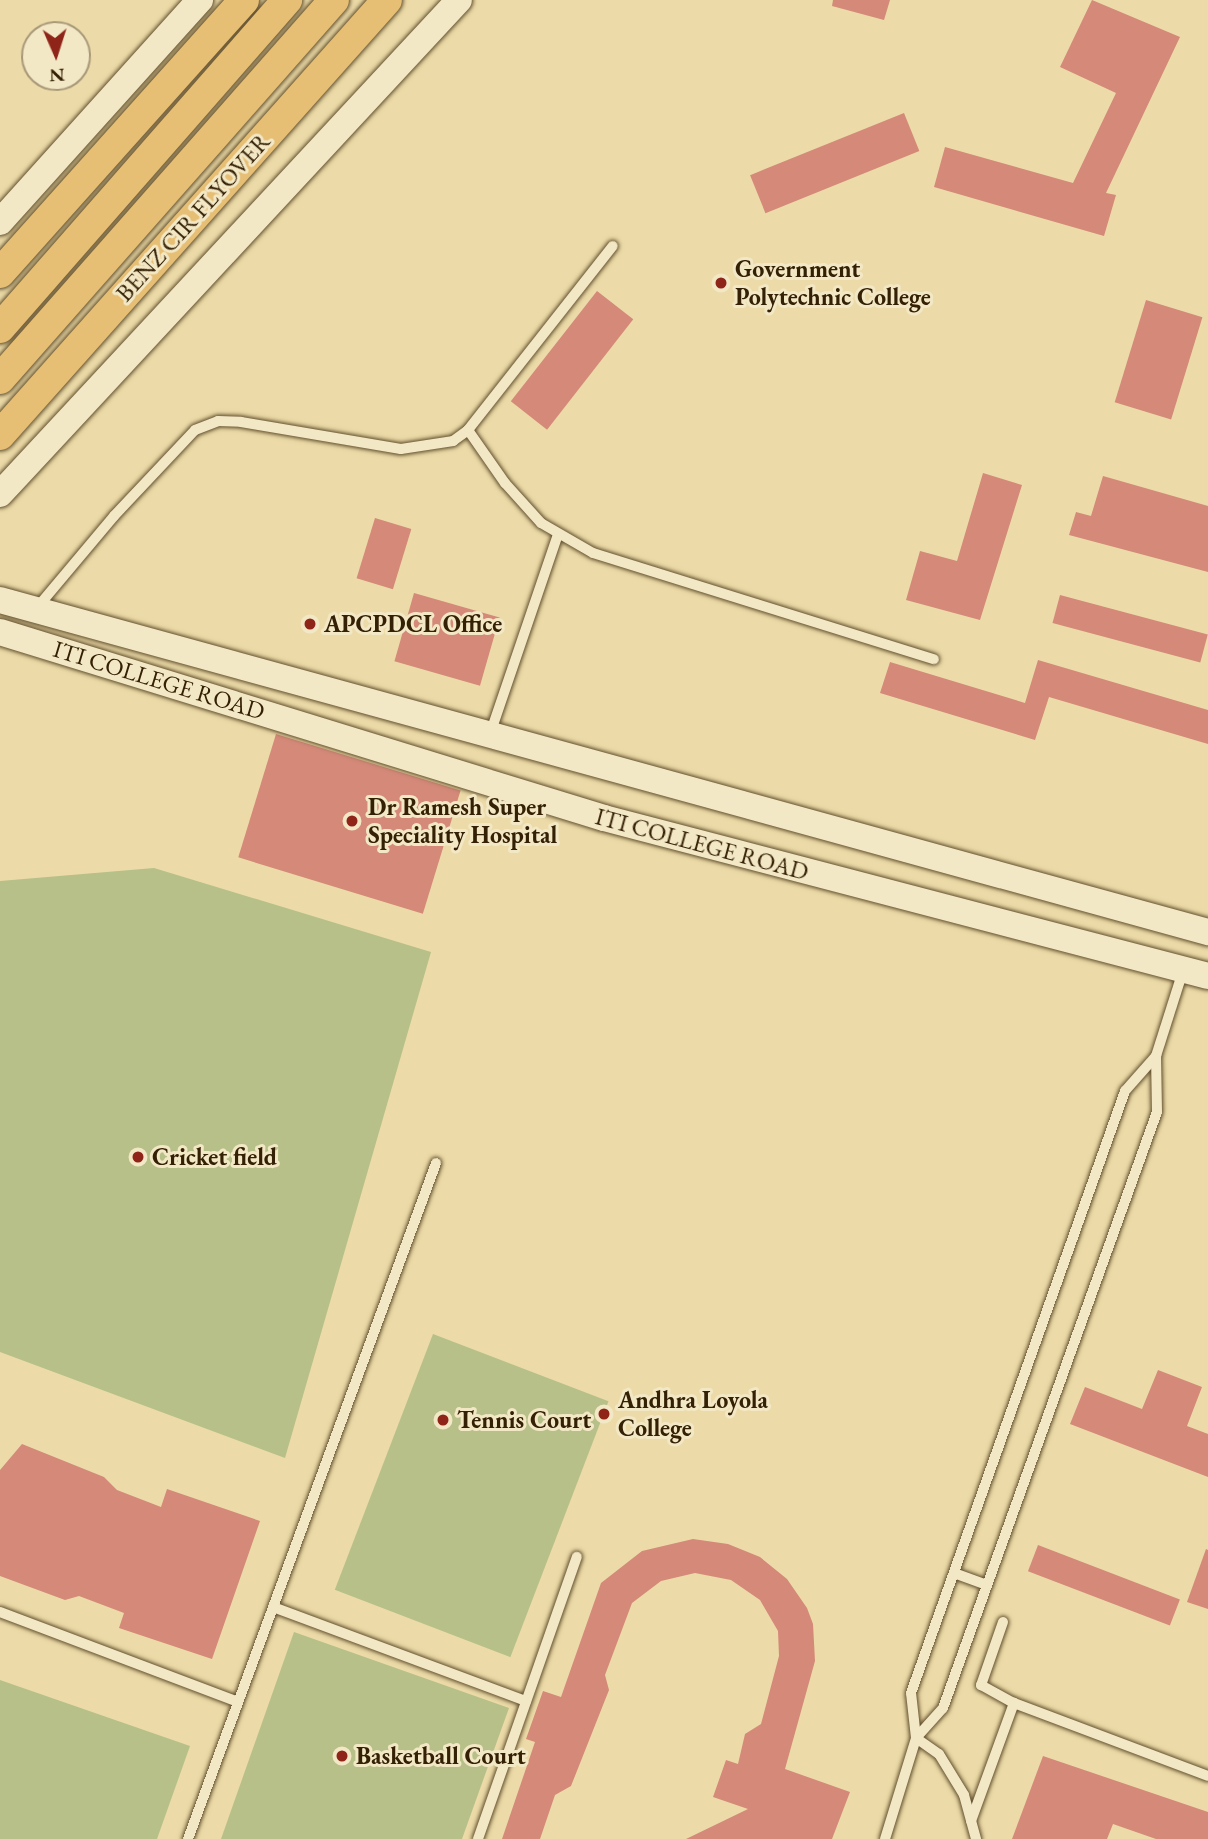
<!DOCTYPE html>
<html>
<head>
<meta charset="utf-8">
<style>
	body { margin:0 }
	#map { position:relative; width:1208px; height:1839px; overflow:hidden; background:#ecdba8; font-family:"EB Garamond",serif }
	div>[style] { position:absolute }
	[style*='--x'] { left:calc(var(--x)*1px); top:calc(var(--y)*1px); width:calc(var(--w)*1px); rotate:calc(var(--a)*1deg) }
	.green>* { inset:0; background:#b7c088; transform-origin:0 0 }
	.building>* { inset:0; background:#d48979; transform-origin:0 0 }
	.roads { filter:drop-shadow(0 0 2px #624f2d) drop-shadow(0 0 2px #624f2d) }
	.lane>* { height:10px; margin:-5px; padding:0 5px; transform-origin:5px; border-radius:5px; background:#f3e8c6 }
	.secondary>* { height:26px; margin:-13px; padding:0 13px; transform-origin:13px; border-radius:13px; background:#f3e8c6 }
	.primary>* { height:30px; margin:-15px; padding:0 15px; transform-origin:15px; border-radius:15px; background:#e6be74 }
	.dots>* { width:19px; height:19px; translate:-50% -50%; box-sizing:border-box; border:4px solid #f3e8c6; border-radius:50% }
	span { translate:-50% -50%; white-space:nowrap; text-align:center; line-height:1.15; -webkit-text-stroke:6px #f3e8c6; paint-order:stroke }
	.street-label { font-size:24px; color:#342004 }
	.poi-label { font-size:24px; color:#342004; font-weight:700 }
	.left { translate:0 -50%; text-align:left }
	.north { position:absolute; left:21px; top:21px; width:70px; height:70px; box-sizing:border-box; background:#f3e8c6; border:2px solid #a79878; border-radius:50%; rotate:177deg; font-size:19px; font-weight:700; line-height:28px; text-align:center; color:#342004 }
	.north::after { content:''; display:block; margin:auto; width:24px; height:32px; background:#8f2418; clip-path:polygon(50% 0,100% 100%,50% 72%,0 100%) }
</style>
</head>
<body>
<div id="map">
	<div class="green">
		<i style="clip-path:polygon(154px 868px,431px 952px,285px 1458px,0 1352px,0 881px)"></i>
		<i style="left:433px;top:1334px;width:188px;height:274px;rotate:21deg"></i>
		<i style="clip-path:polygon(294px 1632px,509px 1708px,462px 1839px,221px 1839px)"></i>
		<i style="clip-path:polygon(0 1680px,190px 1746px,157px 1839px,0 1839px)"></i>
	</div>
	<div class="building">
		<i style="clip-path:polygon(833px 0,890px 0,884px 20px,832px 6px)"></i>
		<i style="clip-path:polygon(1092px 0,1180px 37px,1106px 193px,1116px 195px,1104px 236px,934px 187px,945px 147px,1073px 183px,1116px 93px,1060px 67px)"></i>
		<i style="left:904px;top:113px;width:41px;height:166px;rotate:68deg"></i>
		<i style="left:597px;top:291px;width:46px;height:140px;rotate:38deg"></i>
		<i style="left:1146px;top:300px;width:59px;height:107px;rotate:17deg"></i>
		<i style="clip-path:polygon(983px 473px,1022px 485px,980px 620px,906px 600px,920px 551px,957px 561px)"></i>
		<i style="clip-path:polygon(1103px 476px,1208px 506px,1208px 572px,1069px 535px,1076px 512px,1091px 516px)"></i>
		<i style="left:375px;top:518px;width:38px;height:63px;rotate:17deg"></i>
		<i style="left:414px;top:593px;width:89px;height:71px;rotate:16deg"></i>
		<i style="left:1060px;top:595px;width:153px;height:29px;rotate:15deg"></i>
		<i style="clip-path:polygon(1038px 660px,1208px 710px,1208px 744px,1049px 697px,1035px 740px,880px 693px,890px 662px,1025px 703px)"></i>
		<i style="left:276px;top:734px;width:193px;height:129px;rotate:17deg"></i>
		<i style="clip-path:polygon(1158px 1370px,1202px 1387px,1187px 1426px,1208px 1434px,1208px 1477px,1070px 1424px,1085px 1387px,1142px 1409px)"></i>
		<i style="clip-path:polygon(22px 1444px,104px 1477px,117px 1490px,161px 1507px,167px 1489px,260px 1521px,212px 1659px,119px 1628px,124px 1613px,79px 1596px,65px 1600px,0 1576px,0 1470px)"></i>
		<i style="clip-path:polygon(693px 1539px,728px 1544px,760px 1557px,787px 1579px,807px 1608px,813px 1624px,815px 1661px,785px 1769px,850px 1792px,832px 1839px,686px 1839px,748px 1809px,713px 1797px,726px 1760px,738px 1764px,745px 1734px,761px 1724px,779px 1656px,778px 1631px,760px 1600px,731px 1580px,695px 1573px,661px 1581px,632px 1603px,605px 1675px,609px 1690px,571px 1786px,555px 1795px,540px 1839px,502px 1839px,535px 1742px,526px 1739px,543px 1691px,561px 1697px,601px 1583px,642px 1551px)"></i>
		<i style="left:1038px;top:1545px;width:152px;height:28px;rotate:21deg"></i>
		<i style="clip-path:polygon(1206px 1549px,1208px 1550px,1208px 1609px,1187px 1602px)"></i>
		<i style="clip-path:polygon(1043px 1756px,1208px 1812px,1208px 1839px,1156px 1839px,1113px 1824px,1107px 1839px,1012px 1839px)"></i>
	</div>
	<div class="roads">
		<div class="lane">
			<i style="--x:468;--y:430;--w:65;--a:55.1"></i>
			<i style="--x:505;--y:483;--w:54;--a:48"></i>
			<i style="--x:541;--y:523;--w:60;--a:30"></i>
			<i style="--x:593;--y:553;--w:357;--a:17.3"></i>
			<i style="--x:36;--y:609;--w:121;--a:-50"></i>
			<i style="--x:114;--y:516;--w:118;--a:-46.7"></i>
			<i style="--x:195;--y:430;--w:25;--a:-21"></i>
			<i style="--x:218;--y:421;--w:23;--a:2"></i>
			<i style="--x:241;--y:422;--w:162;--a:9.6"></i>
			<i style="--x:401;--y:449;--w:53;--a:-8.7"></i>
			<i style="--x:453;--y:441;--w:19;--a:-36"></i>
			<i style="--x:468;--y:430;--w:234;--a:-51.8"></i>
			<i style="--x:490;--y:734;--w:211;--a:-71.2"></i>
			<i style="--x:954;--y:1573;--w:35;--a:20"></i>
			<i style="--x:273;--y:1607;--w:270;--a:20.4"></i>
			<i style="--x:0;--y:1612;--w:254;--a:20.7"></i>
			<i style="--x:1003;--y:1622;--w:67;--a:109.2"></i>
			<i style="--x:981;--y:1685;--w:38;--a:29"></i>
			<i style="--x:1014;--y:1703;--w:207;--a:20.6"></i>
			<i style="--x:916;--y:1738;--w:40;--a:-48"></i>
			<i style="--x:943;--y:1708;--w:633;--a:-70.25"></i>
			<i style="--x:1157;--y:1112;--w:56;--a:-91"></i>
			<i style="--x:1156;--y:1056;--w:89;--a:-72.4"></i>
			<i style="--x:916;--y:1738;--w:28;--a:35"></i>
			<i style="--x:939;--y:1754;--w:48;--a:58.6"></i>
			<i style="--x:964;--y:1795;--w:46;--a:74.7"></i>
			<i style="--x:971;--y:1821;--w:126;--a:-70"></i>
			<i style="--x:188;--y:1839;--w:720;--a:-69.85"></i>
			<i style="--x:478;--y:1839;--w:299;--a:-70.7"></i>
			<i style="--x:885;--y:1839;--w:106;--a:-72.9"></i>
			<i style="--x:916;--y:1738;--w:45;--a:-96.3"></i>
			<i style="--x:911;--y:1693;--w:639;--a:-70.43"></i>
			<i style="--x:1125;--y:1091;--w:47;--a:-48.5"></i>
		</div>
		<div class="secondary">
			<i style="--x:0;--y:222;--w:299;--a:-48"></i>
			<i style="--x:0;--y:494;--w:674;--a:-47.1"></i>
			<i style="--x:0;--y:600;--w:1253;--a:15.37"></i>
			<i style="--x:0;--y:632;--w:632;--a:17.12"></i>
			<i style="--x:604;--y:818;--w:624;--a:14.66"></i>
		</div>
		<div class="primary">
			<i style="--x:0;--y:273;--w:366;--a:-48.2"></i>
			<i style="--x:0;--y:328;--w:436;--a:-48.8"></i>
			<i style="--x:0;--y:379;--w:505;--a:-48.61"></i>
			<i style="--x:0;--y:435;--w:582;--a:-48.34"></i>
		</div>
	</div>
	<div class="dots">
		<i style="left:721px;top:283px;background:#8f2418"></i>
		<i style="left:310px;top:624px;background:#8f2418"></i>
		<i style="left:352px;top:821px;background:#8f2418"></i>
		<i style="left:138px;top:1157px;background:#8f2418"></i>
		<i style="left:604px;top:1414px;background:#8f2418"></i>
		<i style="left:443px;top:1420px;background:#8f2418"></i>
		<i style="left:342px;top:1756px;background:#8f2418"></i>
	</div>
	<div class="street-label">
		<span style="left:193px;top:217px;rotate:-48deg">BENZ CIR FLYOVER</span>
		<span style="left:159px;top:680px;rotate:17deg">ITI COLLEGE ROAD</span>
		<span style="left:702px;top:844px;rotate:15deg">ITI COLLEGE ROAD</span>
	</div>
	<div class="poi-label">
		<span class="left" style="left:735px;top:283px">Government<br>Polytechnic College</span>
		<span class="left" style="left:324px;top:624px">APCPDCL Office</span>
		<span class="left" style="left:368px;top:821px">Dr Ramesh Super<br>Speciality Hospital</span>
		<span class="left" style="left:152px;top:1157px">Cricket field</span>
		<span class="left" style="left:618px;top:1414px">Andhra Loyola<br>College</span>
		<span class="left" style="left:457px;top:1420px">Tennis Court</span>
		<span class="left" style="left:356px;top:1756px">Basketball Court</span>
	</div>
	<div class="north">N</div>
</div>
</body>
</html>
